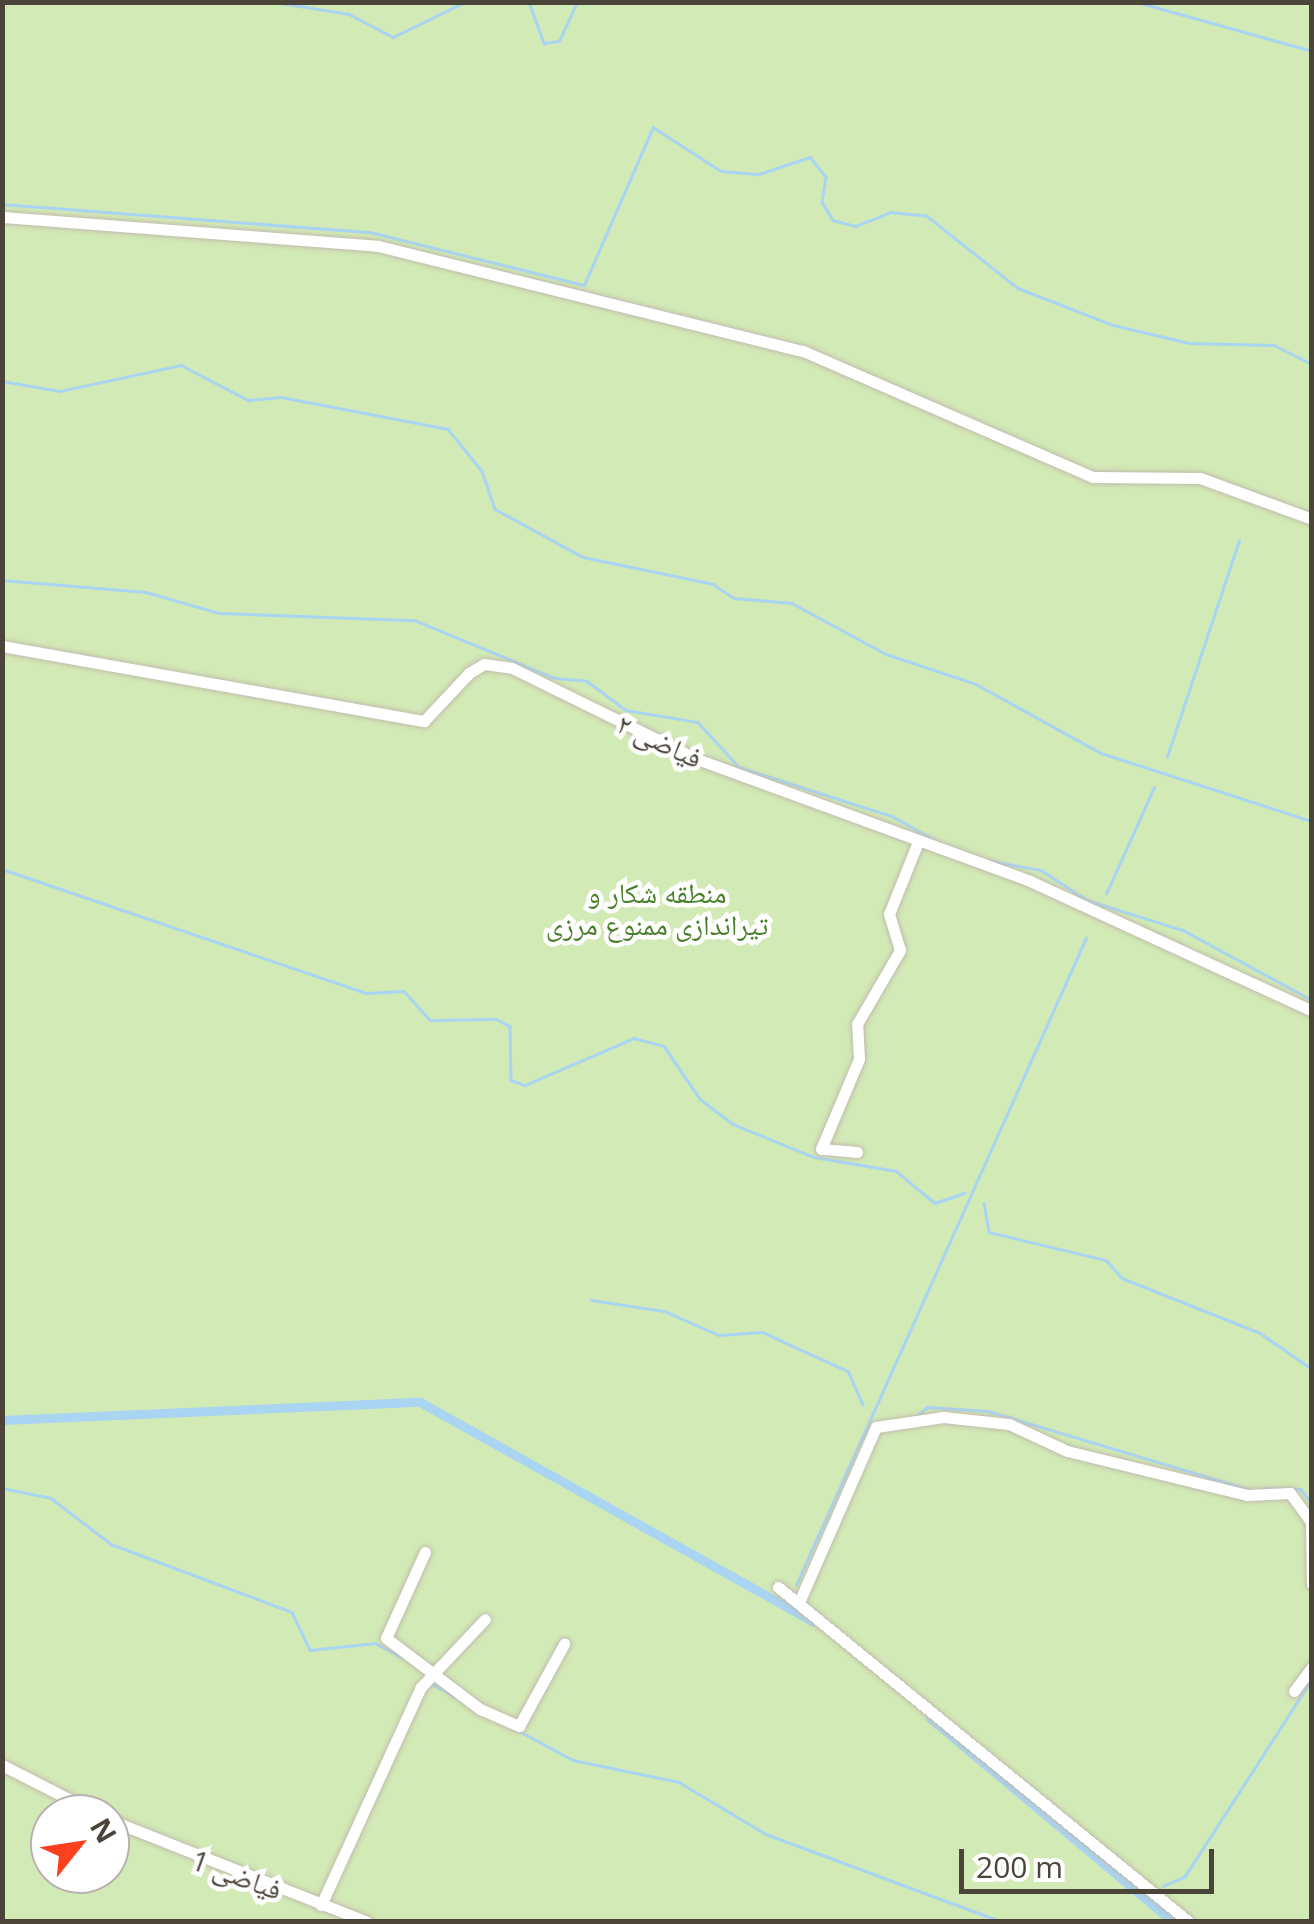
<!DOCTYPE html>
<html>
<head>
<meta charset="utf-8">
<style>
	body { margin:0 }
	#map { position:relative; width:1314px; height:1924px; overflow:hidden; background:#f6f3ec; font-family:"Open Sans","Noto Naskh Arabic",sans-serif }
	div>[style] { position:absolute }
	[style*='--x'] { left:calc(var(--x)*1px); top:calc(var(--y)*1px); width:calc(var(--w)*1px); rotate:calc(var(--a)*1deg) }
	.green>* { inset:0; background:#d2eab5 }
	.stream>* { height:2.5px; margin:-1.25px; padding:0 1.25px; transform-origin:1.25px; border-radius:1.25px; background:#a9d4f2 }
	.canal>* { height:9px; margin:-4.5px; padding:0 4.5px; transform-origin:4.5px; border-radius:4.5px; background:#a9d4f2 }
	.roads { filter:drop-shadow(0 0 2px #c2bbae) drop-shadow(0 0 2px #c2bbae) }
	.minor>* { height:11px; margin:-5.5px; padding:0 5.5px; transform-origin:5.5px; border-radius:5.5px; background:#fff }
	span { translate:-50% -50%; white-space:nowrap; text-align:center; line-height:1.15; -webkit-text-stroke:9px #fff; paint-order:stroke }
	.street-label { font-size:28px; color:#4b4439 }
	.park-label { font-size:28px; color:#4a7f2a }
	.frame { position:absolute; inset:0; border:5px solid #4b4439; pointer-events:none }
	.north { position:absolute; left:30px; top:1794px; width:100px; height:100px; box-sizing:border-box; background:#fff; border:2px solid #b7b4b0; border-radius:50%; rotate:60deg; font-size:28px; font-weight:700; line-height:40px; text-align:center; color:#4b4439 }
	.north::after { content:''; display:block; margin:auto; width:35px; height:45px; background:#fc3f1d; clip-path:polygon(50% 0,100% 100%,50% 72%,0 100%) }
	.scale { position:absolute; left:959px; top:1849px; width:255px; height:45px; box-sizing:border-box; border:5px solid #4b4439; border-top:0; padding-left:12px; font-size:30px; line-height:35px; white-space:nowrap; color:#4b4439; -webkit-text-stroke:8px #fff; paint-order:stroke }
</style>
</head>
<body>
<div id="map">
	<div class="green">
		<i style="clip-path:polygon(evenodd,3px 3px,1311px 3px,1311px 1921px,3px 1922px,3px 3px,50px 1814px,110px 1814px,110px 1874px,50px 1874px,50px 1814px)"></i>
	</div>
	<div class="stream">
		<i style="--x:274;--y:2;--w:76;--a:9.1"></i>
		<i style="--x:349;--y:14;--w:50;--a:27.6"></i>
		<i style="--x:393;--y:37;--w:80;--a:-25.9"></i>
		<i style="--x:529;--y:2;--w:44;--a:69.9"></i>
		<i style="--x:544;--y:43;--w:15;--a:-8"></i>
		<i style="--x:559;--y:41;--w:43;--a:-65.2"></i>
		<i style="--x:1137;--y:2;--w:182;--a:15.6"></i>
		<i style="--x:2;--y:204;--w:369;--a:4.4"></i>
		<i style="--x:370;--y:232;--w:220;--a:13.9"></i>
		<i style="--x:584;--y:285;--w:172;--a:-66.4"></i>
		<i style="--x:653;--y:127;--w:81;--a:32.9"></i>
		<i style="--x:721;--y:171;--w:38;--a:5"></i>
		<i style="--x:759;--y:174;--w:54;--a:-18.4"></i>
		<i style="--x:810;--y:157;--w:26;--a:51"></i>
		<i style="--x:826;--y:177;--w:25;--a:99"></i>
		<i style="--x:822;--y:202;--w:21;--a:59"></i>
		<i style="--x:833;--y:220;--w:24;--a:15"></i>
		<i style="--x:856;--y:226;--w:38;--a:-22"></i>
		<i style="--x:891;--y:212;--w:36;--a:6"></i>
		<i style="--x:927;--y:216;--w:116;--a:38.4"></i>
		<i style="--x:1018;--y:288;--w:102;--a:21.3"></i>
		<i style="--x:1113;--y:325;--w:78;--a:13.3"></i>
		<i style="--x:1189;--y:343;--w:85;--a:1.3"></i>
		<i style="--x:1274;--y:345;--w:42;--a:26.6"></i>
		<i style="--x:2;--y:381;--w:59;--a:9.8"></i>
		<i style="--x:60;--y:391;--w:124;--a:-12.1"></i>
		<i style="--x:181;--y:365;--w:76;--a:27.6"></i>
		<i style="--x:248;--y:400;--w:33;--a:-5"></i>
		<i style="--x:281;--y:397;--w:170;--a:10.8"></i>
		<i style="--x:448;--y:429;--w:54;--a:51"></i>
		<i style="--x:482;--y:471;--w:40;--a:71.1"></i>
		<i style="--x:495;--y:509;--w:100;--a:28.6"></i>
		<i style="--x:583;--y:557;--w:133;--a:11.7"></i>
		<i style="--x:713;--y:584;--w:25;--a:34"></i>
		<i style="--x:734;--y:598;--w:58;--a:4.9"></i>
		<i style="--x:792;--y:603;--w:107;--a:28.5"></i>
		<i style="--x:886;--y:654;--w:95;--a:18.4"></i>
		<i style="--x:976;--y:684;--w:143;--a:28.9"></i>
		<i style="--x:1101;--y:753;--w:222;--a:17.9"></i>
		<i style="--x:2;--y:580;--w:144;--a:4.8"></i>
		<i style="--x:146;--y:592;--w:76;--a:16"></i>
		<i style="--x:219;--y:613;--w:195;--a:2.1"></i>
		<i style="--x:414;--y:620;--w:152;--a:22.4"></i>
		<i style="--x:555;--y:678;--w:32;--a:5"></i>
		<i style="--x:587;--y:681;--w:49;--a:36.6"></i>
		<i style="--x:626;--y:710;--w:73;--a:9.5"></i>
		<i style="--x:698;--y:722;--w:61;--a:47.7"></i>
		<i style="--x:739;--y:767;--w:161;--a:17.8"></i>
		<i style="--x:892;--y:816;--w:57;--a:29.2"></i>
		<i style="--x:1167;--y:757;--w:228;--a:-71.6"></i>
		<i style="--x:991;--y:861;--w:51;--a:10.2"></i>
		<i style="--x:1041;--y:870;--w:55;--a:33.1"></i>
		<i style="--x:1087;--y:900;--w:101;--a:17.4"></i>
		<i style="--x:1183;--y:930;--w:147;--a:28.5"></i>
		<i style="--x:2;--y:869;--w:385;--a:18.8"></i>
		<i style="--x:367;--y:993;--w:37;--a:-3"></i>
		<i style="--x:404;--y:991;--w:39;--a:48"></i>
		<i style="--x:430;--y:1020;--w:66;--a:-0.9"></i>
		<i style="--x:496;--y:1019;--w:16;--a:27"></i>
		<i style="--x:510;--y:1026;--w:54;--a:88.9"></i>
		<i style="--x:511;--y:1080;--w:15;--a:20"></i>
		<i style="--x:525;--y:1085;--w:119;--a:-23.3"></i>
		<i style="--x:634;--y:1038;--w:31;--a:15"></i>
		<i style="--x:664;--y:1046;--w:64;--a:55.8"></i>
		<i style="--x:700;--y:1099;--w:41;--a:37.1"></i>
		<i style="--x:733;--y:1124;--w:87;--a:22.2"></i>
		<i style="--x:814;--y:1157;--w:83;--a:9.7"></i>
		<i style="--x:896;--y:1171;--w:50;--a:39.4"></i>
		<i style="--x:935;--y:1203;--w:31;--a:-19"></i>
		<i style="--x:1106;--y:894;--w:117;--a:-65.8"></i>
		<i style="--x:984;--y:1203;--w:29;--a:80"></i>
		<i style="--x:989;--y:1232;--w:120;--a:13.5"></i>
		<i style="--x:1106;--y:1260;--w:24;--a:48"></i>
		<i style="--x:1122;--y:1278;--w:149;--a:21.7"></i>
		<i style="--x:1260;--y:1333;--w:63;--a:34.7"></i>
		<i style="--x:591;--y:1300;--w:74;--a:8.6"></i>
		<i style="--x:664;--y:1311;--w:60;--a:23.6"></i>
		<i style="--x:719;--y:1335;--w:43;--a:-4"></i>
		<i style="--x:762;--y:1332;--w:94;--a:24.4"></i>
		<i style="--x:848;--y:1371;--w:37;--a:66"></i>
		<i style="--x:917;--y:1416;--w:13;--a:-42"></i>
		<i style="--x:927;--y:1407;--w:61;--a:3.8"></i>
		<i style="--x:988;--y:1411;--w:275;--a:16.7"></i>
		<i style="--x:2;--y:1488;--w:50;--a:11.5"></i>
		<i style="--x:51;--y:1498;--w:76;--a:37.5"></i>
		<i style="--x:111;--y:1544;--w:193;--a:20.6"></i>
		<i style="--x:292;--y:1612;--w:42;--a:64.7"></i>
		<i style="--x:310;--y:1650;--w:65;--a:-6.1"></i>
		<i style="--x:375;--y:1643;--w:32;--a:28"></i>
		<i style="--x:1264;--y:1488;--w:37;--a:2"></i>
		<i style="--x:1301;--y:1489;--w:19;--a:54"></i>
		<i style="--x:796;--y:1585;--w:709;--a:-65.86"></i>
		<i style="--x:430;--y:1683;--w:162;--a:28.3"></i>
		<i style="--x:573;--y:1760;--w:108;--a:11.7"></i>
		<i style="--x:679;--y:1782;--w:101;--a:30.9"></i>
		<i style="--x:766;--y:1834;--w:252;--a:20.4"></i>
		<i style="--x:1163;--y:1886;--w:24;--a:-24"></i>
		<i style="--x:1185;--y:1876;--w:234;--a:-57.2"></i>
		<i style="--x:1134;--y:1922;--w:2;--a:-90"></i>
	</div>
	<div class="canal">
		<i style="--x:2;--y:1420;--w:418;--a:-2.5"></i>
		<i style="--x:420;--y:1402;--w:451;--a:29.2"></i>
		<i style="--x:930;--y:1718;--w:317;--a:40"></i>
	</div>
	<div class="roads">
		<div class="minor">
			<i style="--x:2;--y:217;--w:377;--a:4.4"></i>
			<i style="--x:378;--y:246;--w:438;--a:13.9"></i>
			<i style="--x:803;--y:351;--w:316;--a:23.5"></i>
			<i style="--x:1093;--y:477;--w:107;--a:0.5"></i>
			<i style="--x:1200;--y:478;--w:119;--a:20.1"></i>
			<i style="--x:2;--y:646;--w:429;--a:10.1"></i>
			<i style="--x:424;--y:721;--w:66;--a:-46.8"></i>
			<i style="--x:469;--y:673;--w:17;--a:-31"></i>
			<i style="--x:484;--y:664;--w:28;--a:8"></i>
			<i style="--x:512;--y:668;--w:206;--a:26.2"></i>
			<i style="--x:697;--y:759;--w:355;--a:20.1"></i>
			<i style="--x:1030;--y:881;--w:311;--a:24.7"></i>
			<i style="--x:857;--y:1152;--w:36;--a:-175"></i>
			<i style="--x:821;--y:1149;--w:98;--a:-67.1"></i>
			<i style="--x:859;--y:1059;--w:35;--a:-93"></i>
			<i style="--x:857;--y:1024;--w:86;--a:-59.8"></i>
			<i style="--x:900;--y:950;--w:38;--a:-107"></i>
			<i style="--x:889;--y:914;--w:78;--a:-68.1"></i>
			<i style="--x:425;--y:1552;--w:94;--a:114.4"></i>
			<i style="--x:386;--y:1638;--w:118;--a:37.1"></i>
			<i style="--x:480;--y:1709;--w:43;--a:23.6"></i>
			<i style="--x:519;--y:1726;--w:94;--a:-61.2"></i>
			<i style="--x:778;--y:1587;--w:530;--a:39.18"></i>
			<i style="--x:800;--y:1600;--w:189;--a:-66.3"></i>
			<i style="--x:876;--y:1427;--w:68;--a:-8.5"></i>
			<i style="--x:943;--y:1417;--w:66;--a:6.1"></i>
			<i style="--x:1009;--y:1424;--w:64;--a:25"></i>
			<i style="--x:1067;--y:1451;--w:185;--a:13.7"></i>
			<i style="--x:1247;--y:1495;--w:43;--a:-2.7"></i>
			<i style="--x:1290;--y:1493;--w:36;--a:54"></i>
			<i style="--x:1311;--y:1522;--w:62;--a:89.1"></i>
			<i style="--x:1294;--y:1691;--w:30;--a:-53"></i>
			<i style="--x:2;--y:1765;--w:108;--a:27"></i>
			<i style="--x:110;--y:1820;--w:277;--a:21.6"></i>
			<i style="--x:321;--y:1905;--w:240;--a:-65.4"></i>
			<i style="--x:421;--y:1687;--w:93;--a:-46.7"></i>
		</div>
	</div>
	<div class="street-label">
		<span style="left:660px;top:740px;rotate:25deg">فیاضی ۲</span>
		<span style="left:237px;top:1874px;rotate:20deg">فیاضی 1</span>
	</div>
	<div class="park-label">
		<span style="left:657px;top:908px">منطقه شکار و<br>تیراندازی ممنوع مرزی</span>
	</div>
	<div class="frame"></div>
	<div class="north">N</div>
	<div class="scale">200 m</div>
</div>
</body>
</html>
